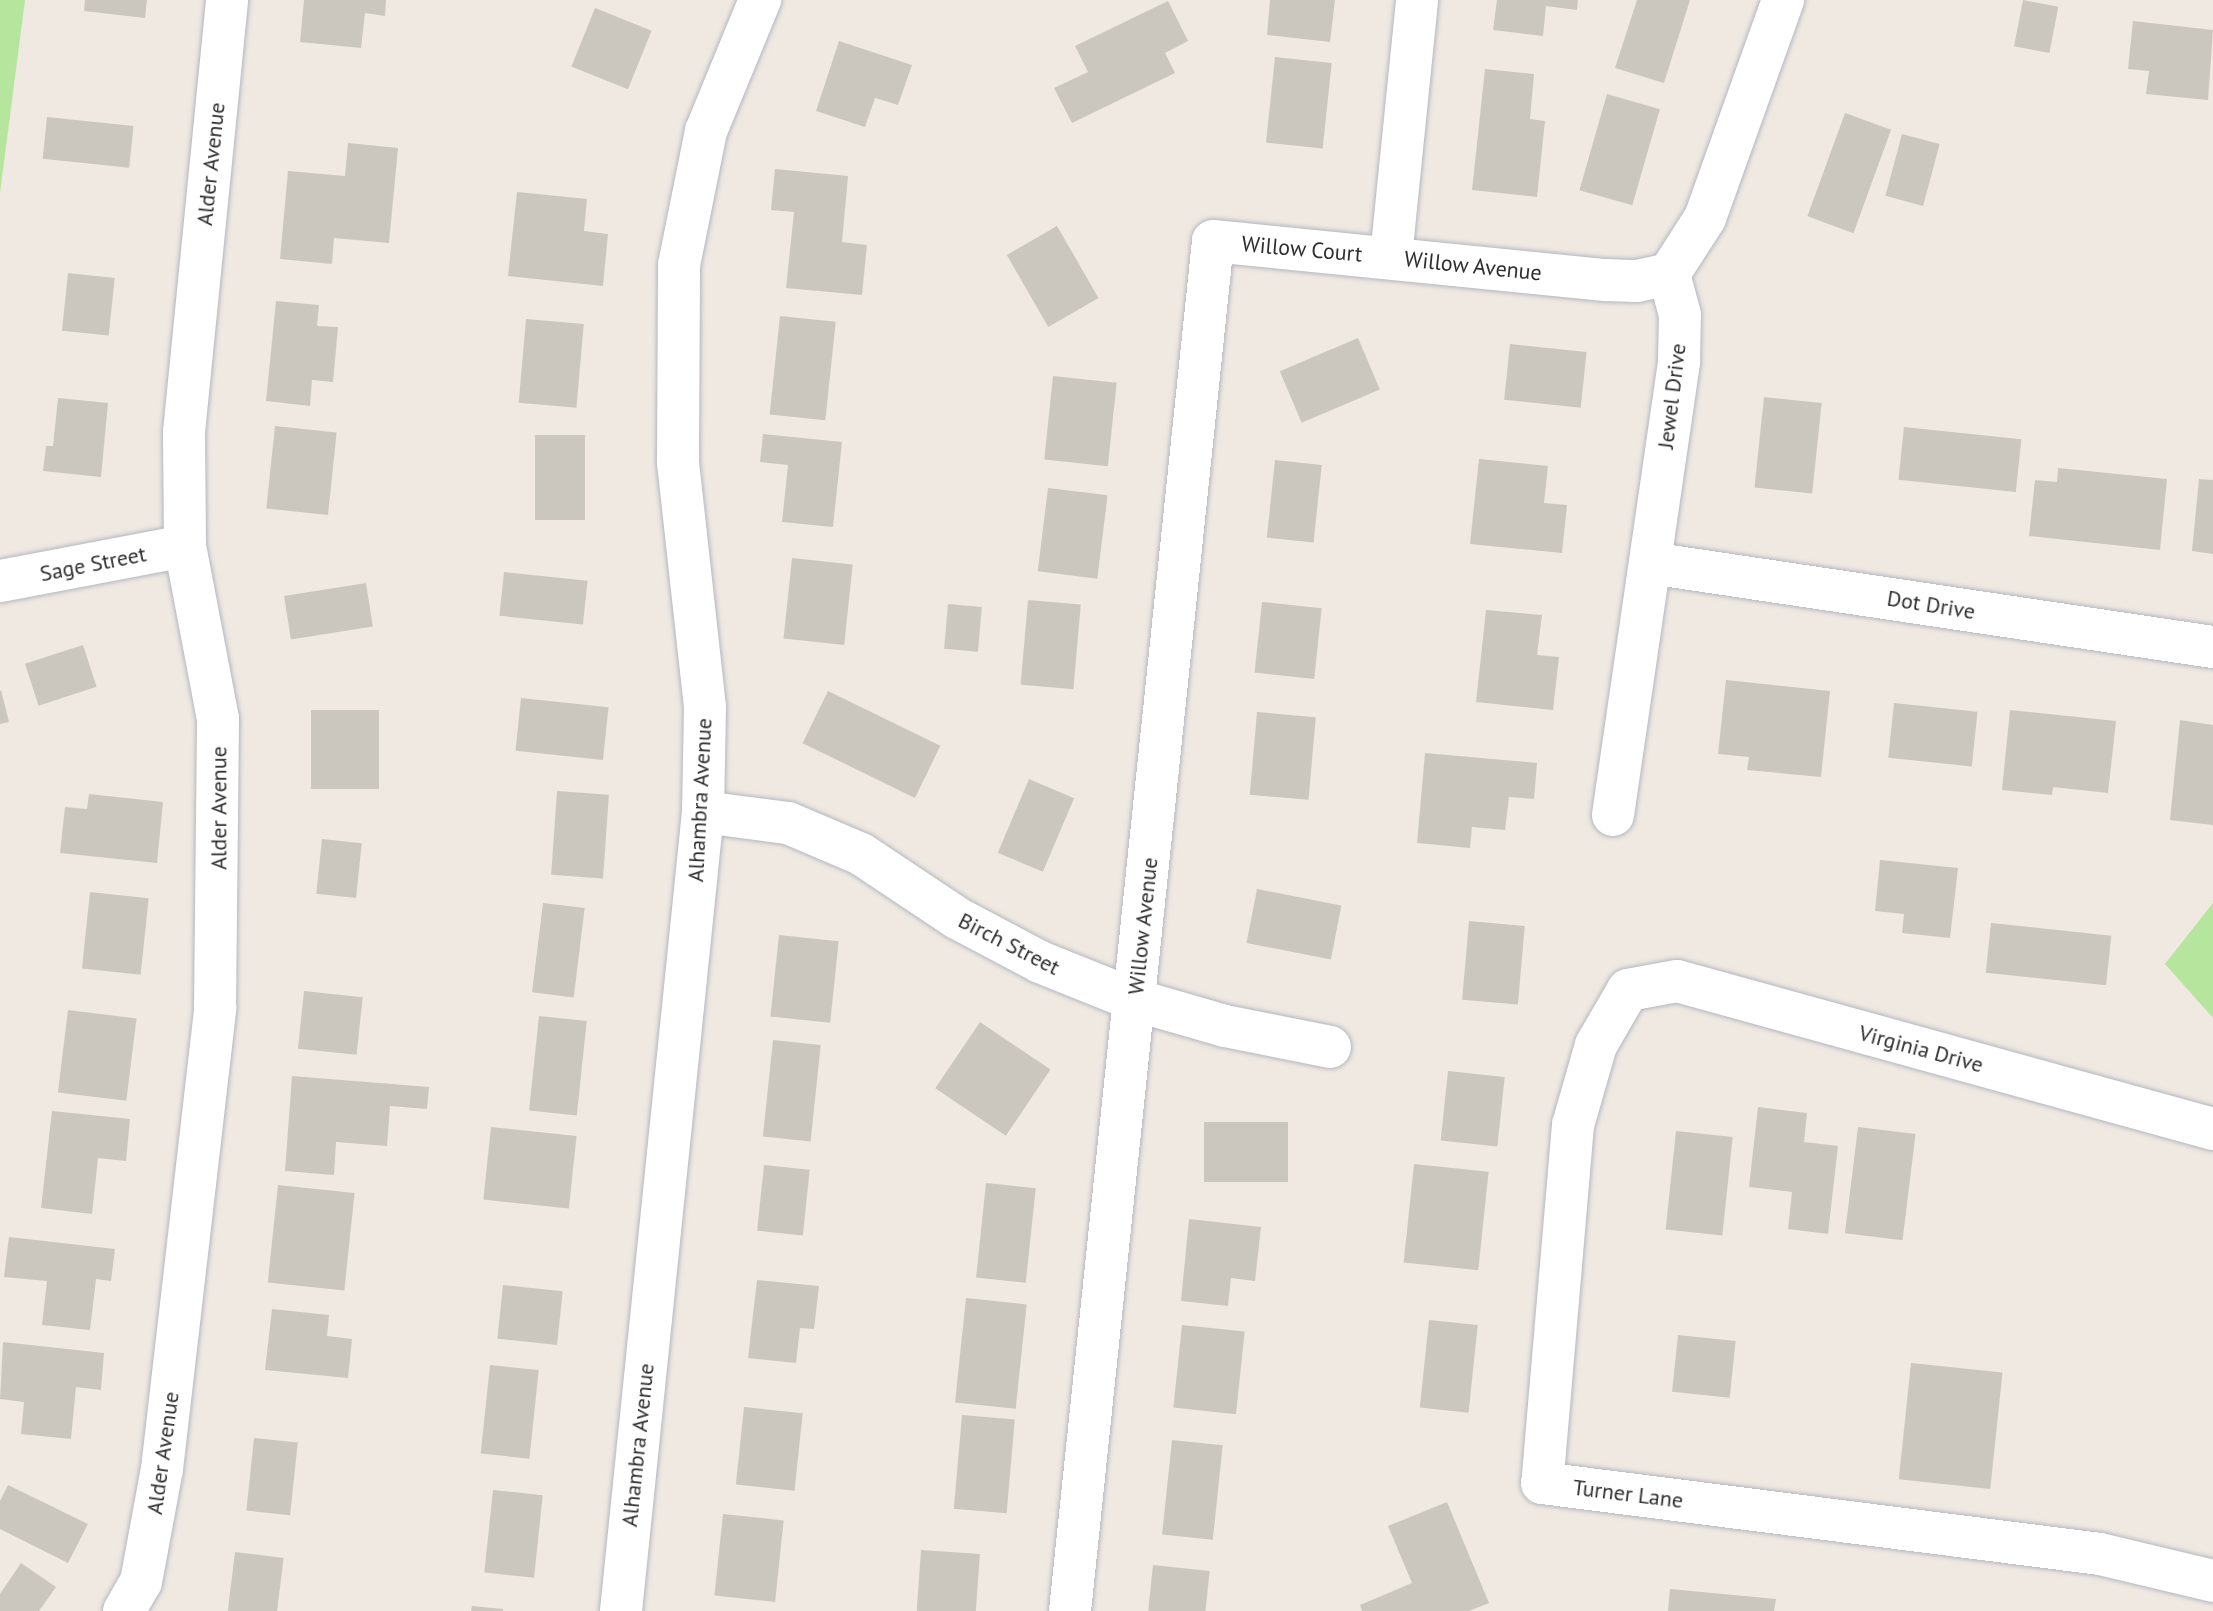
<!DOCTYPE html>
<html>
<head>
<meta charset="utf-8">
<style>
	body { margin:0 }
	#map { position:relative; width:2213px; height:1611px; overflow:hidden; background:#efe9e1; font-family:"PT Sans",sans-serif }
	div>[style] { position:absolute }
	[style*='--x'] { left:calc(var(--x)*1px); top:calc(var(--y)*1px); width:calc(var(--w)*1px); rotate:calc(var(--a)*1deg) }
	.green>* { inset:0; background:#b6e59e }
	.building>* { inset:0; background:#cbc7bf; transform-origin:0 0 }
	.roads { filter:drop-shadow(0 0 2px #b4b7c1) drop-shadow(0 0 2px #b4b7c1) }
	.minor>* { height:42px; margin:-21px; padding:0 21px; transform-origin:21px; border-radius:21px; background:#fff }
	span { translate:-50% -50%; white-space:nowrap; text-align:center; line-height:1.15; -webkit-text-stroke:7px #fff; paint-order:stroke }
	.street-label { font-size:22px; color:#2e2e2e }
</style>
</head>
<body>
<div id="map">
	<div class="green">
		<i style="clip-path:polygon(0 0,25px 0,0 193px)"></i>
		<i style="clip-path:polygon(2213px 903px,2213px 1018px,2165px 964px)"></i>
	</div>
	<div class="building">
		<i style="clip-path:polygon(85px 0,147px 0,145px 18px,84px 11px)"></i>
		<i style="clip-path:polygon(304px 0,386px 0,385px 16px,365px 13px,361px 48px,300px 42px)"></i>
		<i style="clip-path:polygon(1270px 0,1335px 0,1330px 42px,1267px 35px)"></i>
		<i style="clip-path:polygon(1497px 0,1578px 0,1577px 10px,1546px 6px,1543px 36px,1493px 30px)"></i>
		<i style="clip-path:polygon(1637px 0,1690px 0,1664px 83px,1615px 68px)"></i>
		<i style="left:2023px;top:0;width:36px;height:47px;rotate:11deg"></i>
		<i style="clip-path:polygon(1168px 1px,1188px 41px,1165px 53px,1175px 73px,1072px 123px,1054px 88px,1088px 72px,1075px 46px)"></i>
		<i style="left:595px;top:8px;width:61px;height:63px;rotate:22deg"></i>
		<i style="clip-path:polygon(2133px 21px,2213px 30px,2208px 100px,2146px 94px,2149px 71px,2128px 69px)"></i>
		<i style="clip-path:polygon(839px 41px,912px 65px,898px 105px,875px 98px,865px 127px,816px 111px)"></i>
		<i style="left:1275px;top:57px;width:57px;height:86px;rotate:6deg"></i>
		<i style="clip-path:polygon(1485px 69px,1534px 74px,1530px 119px,1545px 121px,1537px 197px,1472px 190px)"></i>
		<i style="left:1607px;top:94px;width:55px;height:100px;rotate:16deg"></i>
		<i style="left:1845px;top:113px;width:49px;height:110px;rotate:20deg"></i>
		<i style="left:47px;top:117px;width:87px;height:42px;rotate:6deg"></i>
		<i style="left:1902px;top:134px;width:39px;height:64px;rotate:15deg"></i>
		<i style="clip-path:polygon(348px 143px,398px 148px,389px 243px,334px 238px,332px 264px,280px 259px,288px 171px,345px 176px)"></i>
		<i style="clip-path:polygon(775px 169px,848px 176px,842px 242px,867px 245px,862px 295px,786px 288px,794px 212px,771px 210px)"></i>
		<i style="clip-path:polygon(517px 192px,587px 199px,584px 231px,608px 234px,603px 286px,508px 276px)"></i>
		<i style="left:1057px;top:226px;width:83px;height:58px;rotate:60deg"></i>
		<i style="left:68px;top:273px;width:47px;height:58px;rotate:6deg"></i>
		<i style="clip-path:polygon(276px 301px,319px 305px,317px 326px,338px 327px,333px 382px,312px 380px,310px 406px,266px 401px)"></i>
		<i style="left:780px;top:316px;width:56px;height:99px;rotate:6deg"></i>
		<i style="left:526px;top:319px;width:58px;height:84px;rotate:5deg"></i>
		<i style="left:1358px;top:338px;width:56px;height:85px;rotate:67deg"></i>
		<i style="left:1510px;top:344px;width:77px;height:56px;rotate:6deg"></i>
		<i style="left:1053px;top:376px;width:64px;height:84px;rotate:6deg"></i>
		<i style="left:1764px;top:397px;width:58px;height:91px;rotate:6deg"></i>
		<i style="clip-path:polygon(58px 398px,108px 403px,101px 477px,43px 471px,46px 446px,53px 446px)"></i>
		<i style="left:275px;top:426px;width:62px;height:83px;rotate:6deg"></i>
		<i style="left:1904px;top:427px;width:118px;height:53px;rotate:6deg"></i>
		<i style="clip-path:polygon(763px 434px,842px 442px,833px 527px,782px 522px,788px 465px,760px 462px)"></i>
		<i style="left:535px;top:435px;width:50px;height:85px"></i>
		<i style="clip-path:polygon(1479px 459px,1548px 466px,1544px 503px,1567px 505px,1562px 553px,1470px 544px)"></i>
		<i style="left:1275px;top:460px;width:47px;height:78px;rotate:6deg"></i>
		<i style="clip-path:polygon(2058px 468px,2167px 479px,2160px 550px,2029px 536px,2035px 480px,2057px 482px)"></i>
		<i style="clip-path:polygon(2199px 479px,2213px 480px,2213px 554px,2192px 551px)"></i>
		<i style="left:1048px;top:488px;width:60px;height:84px;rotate:7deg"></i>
		<i style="left:792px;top:558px;width:61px;height:81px;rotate:6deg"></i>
		<i style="left:504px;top:572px;width:84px;height:44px;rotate:6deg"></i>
		<i style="left:366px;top:583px;width:44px;height:83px;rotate:81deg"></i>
		<i style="left:1028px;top:600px;width:53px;height:85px;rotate:5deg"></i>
		<i style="left:1262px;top:602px;width:60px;height:71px;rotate:6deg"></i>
		<i style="left:948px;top:604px;width:34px;height:45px;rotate:5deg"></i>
		<i style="clip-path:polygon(1486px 610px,1542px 615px,1537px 655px,1559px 657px,1553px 710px,1476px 702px)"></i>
		<i style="left:83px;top:645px;width:44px;height:61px;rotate:72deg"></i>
		<i style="clip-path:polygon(1726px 680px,1830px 691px,1821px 777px,1747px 770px,1749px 757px,1718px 754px)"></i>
		<i style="clip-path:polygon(1px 690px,9px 722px,0 724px,0 691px)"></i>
		<i style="left:828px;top:691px;width:125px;height:58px;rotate:26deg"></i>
		<i style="left:521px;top:698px;width:88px;height:53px;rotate:6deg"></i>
		<i style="left:1894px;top:703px;width:84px;height:55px;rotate:6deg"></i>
		<i style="left:311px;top:710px;width:68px;height:79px"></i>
		<i style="clip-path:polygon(2010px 710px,2116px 721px,2108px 793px,2053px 787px,2052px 795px,2002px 790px)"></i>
		<i style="left:1257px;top:712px;width:59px;height:83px;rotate:5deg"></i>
		<i style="clip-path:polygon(2180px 720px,2213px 725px,2213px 825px,2170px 820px)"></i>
		<i style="clip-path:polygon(1425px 753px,1537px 763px,1534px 799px,1509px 797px,1505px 830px,1472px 827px,1470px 848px,1417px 843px)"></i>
		<i style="left:1029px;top:779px;width:49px;height:80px;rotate:23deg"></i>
		<i style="left:557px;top:791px;width:52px;height:84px;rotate:4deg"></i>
		<i style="clip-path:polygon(89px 794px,163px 802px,157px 863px,60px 853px,65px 807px,87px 809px)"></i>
		<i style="left:322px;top:839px;width:40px;height:55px;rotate:6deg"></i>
		<i style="clip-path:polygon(1880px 860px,1958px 868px,1950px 938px,1902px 933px,1904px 914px,1875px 911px)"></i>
		<i style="left:1257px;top:889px;width:86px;height:55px;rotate:11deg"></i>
		<i style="left:90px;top:892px;width:59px;height:77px;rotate:6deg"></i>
		<i style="left:543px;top:903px;width:42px;height:90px;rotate:7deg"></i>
		<i style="left:1469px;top:921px;width:56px;height:79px;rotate:5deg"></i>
		<i style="left:1991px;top:923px;width:121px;height:50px;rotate:6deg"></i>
		<i style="left:779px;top:935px;width:60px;height:82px;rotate:6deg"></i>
		<i style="left:304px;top:991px;width:59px;height:58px;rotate:6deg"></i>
		<i style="left:68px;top:1010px;width:69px;height:83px;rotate:7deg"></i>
		<i style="left:539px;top:1016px;width:48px;height:95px;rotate:6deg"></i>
		<i style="left:980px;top:1022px;width:85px;height:80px;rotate:34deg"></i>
		<i style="left:773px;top:1040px;width:48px;height:97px;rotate:6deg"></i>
		<i style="left:1448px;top:1071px;width:57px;height:70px;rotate:6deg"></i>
		<i style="clip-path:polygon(292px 1076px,429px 1087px,427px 1109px,390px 1106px,387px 1146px,336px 1142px,334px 1175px,285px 1171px)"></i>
		<i style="clip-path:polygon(1758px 1107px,1807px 1113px,1804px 1142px,1838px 1146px,1828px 1234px,1788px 1229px,1792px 1192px,1749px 1187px)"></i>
		<i style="clip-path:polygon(52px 1111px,130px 1119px,126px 1161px,98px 1158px,92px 1214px,41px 1208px)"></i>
		<i style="left:1204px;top:1122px;width:84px;height:60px"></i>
		<i style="left:491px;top:1127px;width:86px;height:73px;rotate:6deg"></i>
		<i style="left:1858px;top:1127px;width:58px;height:107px;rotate:7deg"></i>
		<i style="left:1676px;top:1131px;width:57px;height:99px;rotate:6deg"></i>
		<i style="left:1414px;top:1164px;width:75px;height:99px;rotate:6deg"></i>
		<i style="left:764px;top:1165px;width:46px;height:66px;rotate:6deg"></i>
		<i style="left:986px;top:1183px;width:50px;height:95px;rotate:6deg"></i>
		<i style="left:278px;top:1185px;width:77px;height:98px;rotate:6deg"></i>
		<i style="clip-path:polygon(1189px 1219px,1261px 1227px,1255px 1281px,1231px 1278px,1228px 1306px,1181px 1301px)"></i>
		<i style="clip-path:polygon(9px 1237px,115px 1249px,111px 1281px,96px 1279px,90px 1330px,42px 1325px,47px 1281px,4px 1277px)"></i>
		<i style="clip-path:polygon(757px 1280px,819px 1286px,814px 1329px,800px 1328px,796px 1363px,748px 1358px)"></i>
		<i style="left:503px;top:1285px;width:60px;height:54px;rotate:6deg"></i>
		<i style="left:966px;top:1298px;width:61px;height:105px;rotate:6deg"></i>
		<i style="clip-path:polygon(272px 1309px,329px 1315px,327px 1336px,352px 1339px,348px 1378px,265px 1370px)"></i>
		<i style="left:1429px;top:1320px;width:49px;height:88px;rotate:6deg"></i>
		<i style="left:1182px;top:1325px;width:63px;height:83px;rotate:6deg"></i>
		<i style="left:1678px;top:1335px;width:58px;height:57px;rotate:6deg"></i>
		<i style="clip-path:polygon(3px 1342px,104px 1353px,101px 1390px,76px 1387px,71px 1439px,21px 1434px,24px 1402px,0 1399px)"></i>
		<i style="left:1911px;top:1363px;width:92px;height:117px;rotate:6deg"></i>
		<i style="left:490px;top:1365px;width:49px;height:89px;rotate:6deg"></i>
		<i style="left:744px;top:1407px;width:59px;height:78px;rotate:6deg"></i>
		<i style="left:962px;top:1415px;width:53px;height:94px;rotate:5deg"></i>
		<i style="left:254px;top:1438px;width:44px;height:73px;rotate:6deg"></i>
		<i style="left:1172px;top:1440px;width:51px;height:95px;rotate:6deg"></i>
		<i style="clip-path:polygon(8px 1485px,88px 1524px,68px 1563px,0 1529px,0 1501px)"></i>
		<i style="left:493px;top:1490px;width:50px;height:83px;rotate:6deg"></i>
		<i style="clip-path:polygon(1447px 1502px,1489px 1603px,1469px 1611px,1362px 1611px,1360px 1605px,1412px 1583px,1388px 1526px)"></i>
		<i style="left:723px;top:1514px;width:61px;height:82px;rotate:6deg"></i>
		<i style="left:921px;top:1550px;width:59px;height:61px;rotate:4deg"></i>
		<i style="left:235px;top:1552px;width:49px;height:59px;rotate:7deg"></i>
		<i style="clip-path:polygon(21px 1563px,56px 1587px,39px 1611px,0 1611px,0 1594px)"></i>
		<i style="left:1153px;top:1565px;width:57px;height:46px;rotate:6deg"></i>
		<i style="clip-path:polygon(1670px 1589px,1776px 1599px,1774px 1611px,1668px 1611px)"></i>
		<i style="clip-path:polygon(472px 1606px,503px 1609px,503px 1611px,471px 1611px)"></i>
	</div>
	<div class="roads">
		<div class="minor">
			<i style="--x:1391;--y:257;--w:258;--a:-84.2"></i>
			<i style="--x:1669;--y:274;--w:67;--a:-57.3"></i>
			<i style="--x:1705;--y:218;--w:232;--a:-70.3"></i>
			<i style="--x:1650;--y:563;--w:569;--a:8.49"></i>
			<i style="--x:0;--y:581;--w:188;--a:-10.7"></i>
			<i style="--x:703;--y:812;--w:86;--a:7.4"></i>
			<i style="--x:788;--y:823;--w:79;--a:23"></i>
			<i style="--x:861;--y:854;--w:115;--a:33.7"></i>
			<i style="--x:957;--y:918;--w:94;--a:27.9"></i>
			<i style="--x:1040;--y:962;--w:102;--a:21.8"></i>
			<i style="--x:1135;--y:1000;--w:94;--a:16.1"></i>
			<i style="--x:1225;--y:1026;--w:107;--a:11.3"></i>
			<i style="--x:1613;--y:815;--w:459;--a:-81.7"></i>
			<i style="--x:1679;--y:361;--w:46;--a:-88.8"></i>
			<i style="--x:1680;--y:315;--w:42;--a:-105"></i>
			<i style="--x:2213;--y:1129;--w:556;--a:-164.56"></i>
			<i style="--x:1677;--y:981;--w:50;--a:169.6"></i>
			<i style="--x:1628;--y:990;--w:64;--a:120.2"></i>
			<i style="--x:1596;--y:1045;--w:83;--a:106"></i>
			<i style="--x:1573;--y:1125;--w:359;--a:94.9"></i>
			<i style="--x:1542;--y:1483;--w:562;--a:7.25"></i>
			<i style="--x:2100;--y:1554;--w:116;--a:13.4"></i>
			<i style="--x:124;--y:1611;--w:34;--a:-60"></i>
			<i style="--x:141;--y:1582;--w:115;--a:-79.5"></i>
			<i style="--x:162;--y:1469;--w:464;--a:-83.4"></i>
			<i style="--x:215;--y:1008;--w:289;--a:-89.4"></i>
			<i style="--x:218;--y:719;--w:176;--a:-100.8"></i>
			<i style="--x:185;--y:546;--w:114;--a:-90.5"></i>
			<i style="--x:184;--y:432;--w:434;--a:-84.3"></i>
			<i style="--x:621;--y:1611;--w:803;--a:-84.14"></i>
			<i style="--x:703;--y:812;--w:105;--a:-88.9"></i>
			<i style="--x:705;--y:707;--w:245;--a:-96.3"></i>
			<i style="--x:678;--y:463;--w:198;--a:-89.7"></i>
			<i style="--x:679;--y:265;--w:137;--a:-78.6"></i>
			<i style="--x:706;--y:131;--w:142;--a:-67.6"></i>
			<i style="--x:1070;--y:1611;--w:1377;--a:-84.04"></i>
			<i style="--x:1213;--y:241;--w:394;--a:5.7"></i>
			<i style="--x:1605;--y:280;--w:32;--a:2"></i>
			<i style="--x:1637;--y:281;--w:33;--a:-12"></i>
		</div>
	</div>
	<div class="street-label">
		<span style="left:211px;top:164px;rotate:-84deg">Alder Avenue</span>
		<span style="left:1302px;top:249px;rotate:5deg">Willow Court</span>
		<span style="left:1473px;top:266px;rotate:6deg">Willow Avenue</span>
		<span style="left:1672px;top:396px;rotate:-83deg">Jewel Drive</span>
		<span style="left:93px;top:564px;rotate:-11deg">Sage Street</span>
		<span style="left:1931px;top:605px;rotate:9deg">Dot Drive</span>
		<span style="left:700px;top:800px;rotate:-87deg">Alhambra Avenue</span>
		<span style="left:219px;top:808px;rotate:-90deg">Alder Avenue</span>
		<span style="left:1143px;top:926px;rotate:-84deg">Willow Avenue</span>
		<span style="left:1009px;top:944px;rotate:27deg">Birch Street</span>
		<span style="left:1921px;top:1049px;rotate:15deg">Virginia Drive</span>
		<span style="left:638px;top:1445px;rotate:-84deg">Alhambra Avenue</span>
		<span style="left:163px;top:1453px;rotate:-82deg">Alder Avenue</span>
		<span style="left:1628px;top:1494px;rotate:7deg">Turner Lane</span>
	</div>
</div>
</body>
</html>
